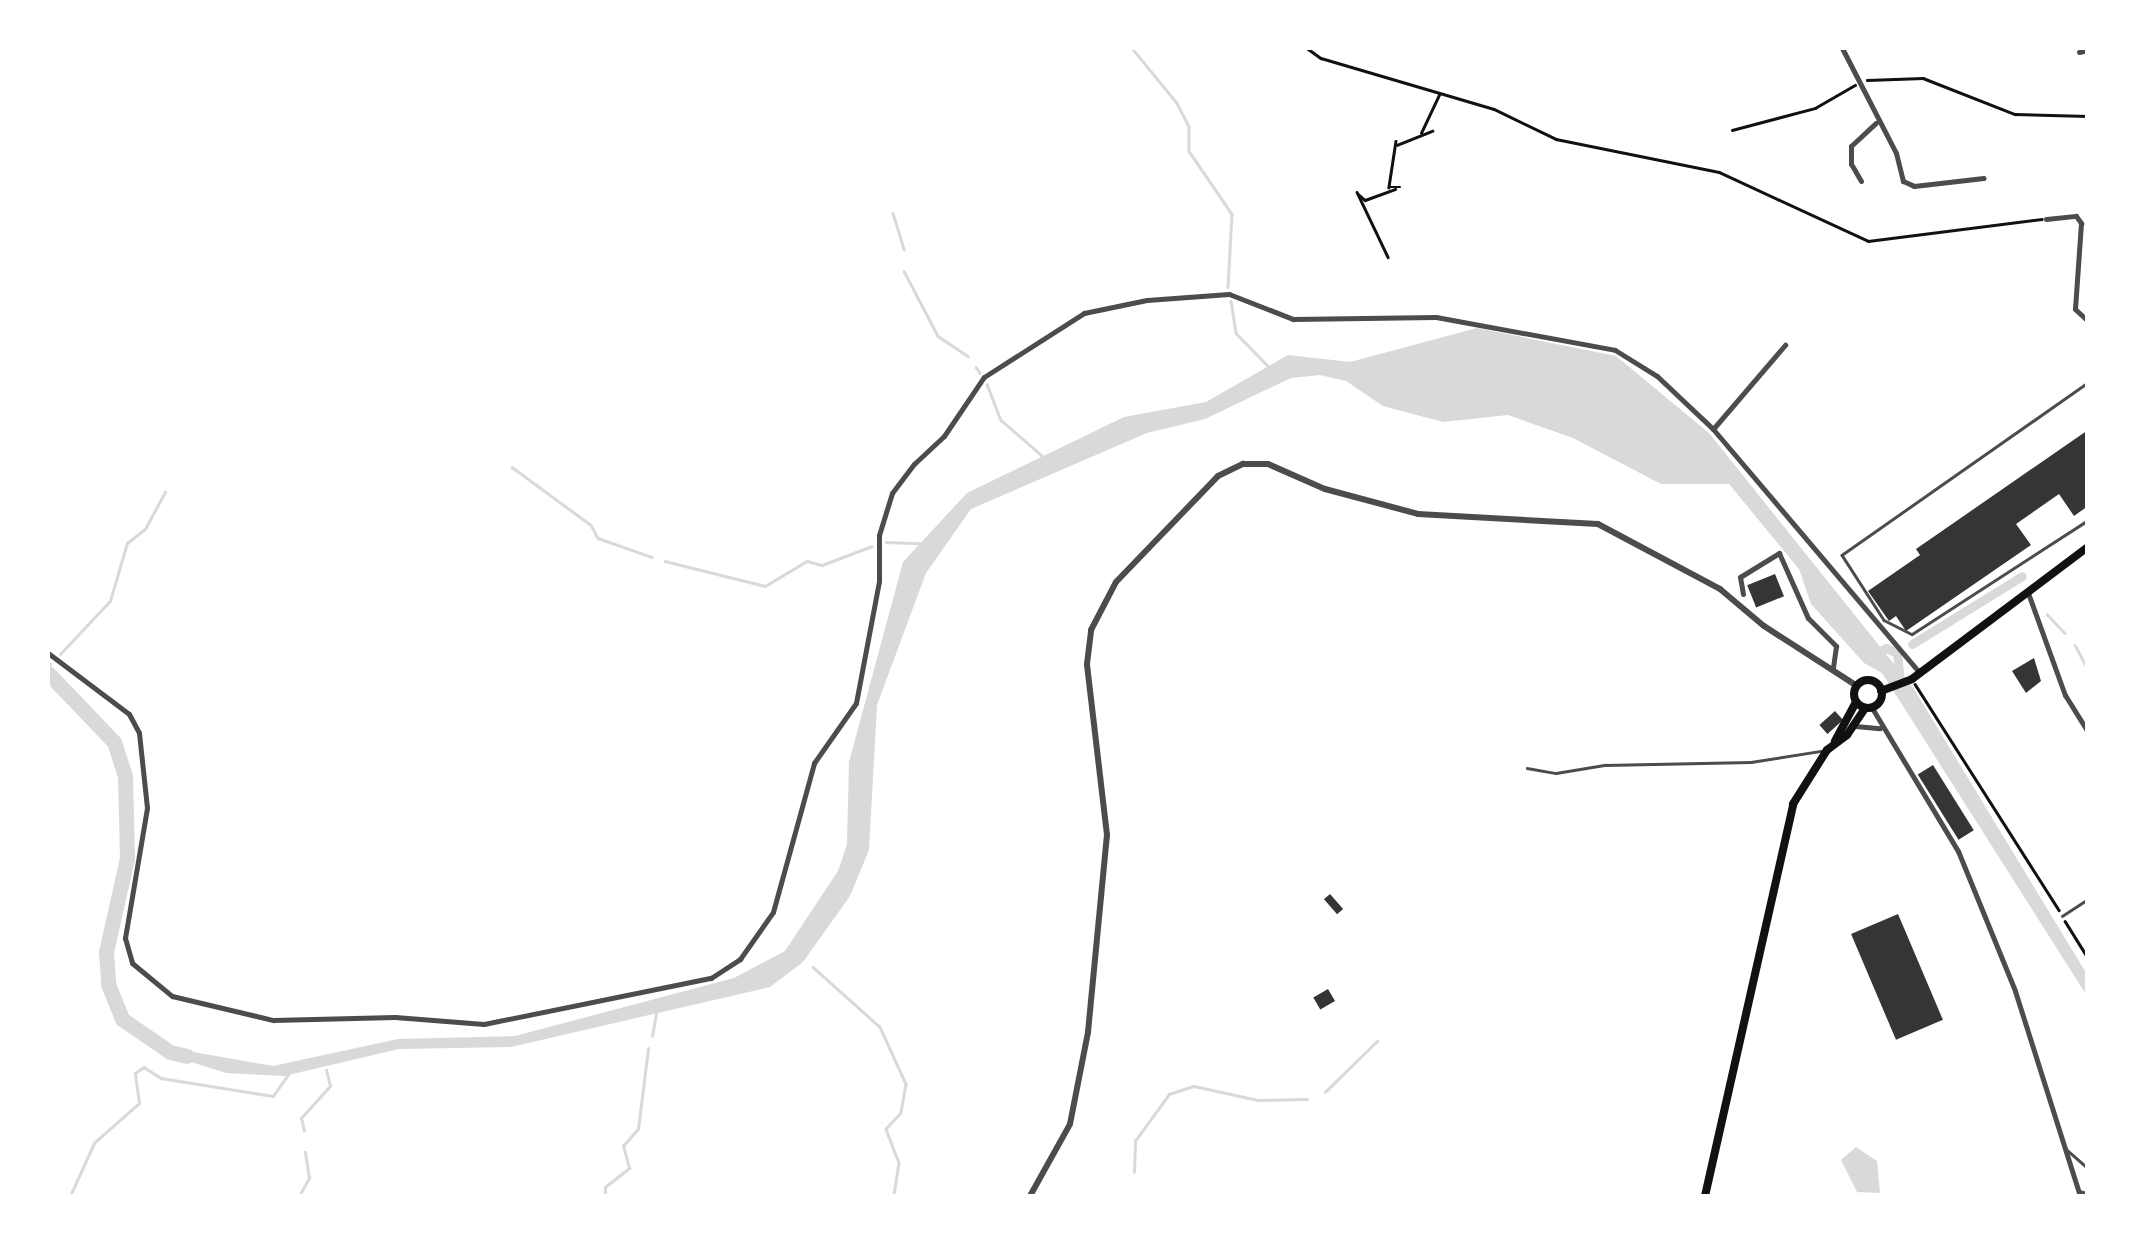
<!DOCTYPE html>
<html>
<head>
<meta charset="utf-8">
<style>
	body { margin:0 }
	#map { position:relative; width:2135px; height:1244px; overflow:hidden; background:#fff; font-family:"Asap Condensed",sans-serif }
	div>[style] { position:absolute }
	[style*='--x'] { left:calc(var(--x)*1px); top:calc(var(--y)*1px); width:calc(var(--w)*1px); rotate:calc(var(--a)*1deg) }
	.water>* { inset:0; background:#d9d9d9 }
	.stream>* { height:2.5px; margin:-1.25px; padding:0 1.25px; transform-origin:1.25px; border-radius:1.25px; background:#d9d9d9 }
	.canal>* { height:9px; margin:-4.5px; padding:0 4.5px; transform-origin:4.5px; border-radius:4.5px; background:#d9d9d9 }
	.river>* { height:15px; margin:-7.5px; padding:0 7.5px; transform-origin:7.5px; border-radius:7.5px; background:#d9d9d9 }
	.building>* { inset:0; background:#353535; transform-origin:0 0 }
	.path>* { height:2.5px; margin:-1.25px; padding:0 1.25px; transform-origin:1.25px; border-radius:1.25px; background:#111 }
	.service>* { height:2.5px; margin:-1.25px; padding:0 1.25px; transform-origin:1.25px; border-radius:1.25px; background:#4c4c4c }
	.minor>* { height:5px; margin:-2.5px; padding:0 2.5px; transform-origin:2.5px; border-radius:2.5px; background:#4c4c4c }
	.tertiary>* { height:6px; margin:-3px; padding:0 3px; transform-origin:3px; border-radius:3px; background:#4c4c4c }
	.primary>* { height:8px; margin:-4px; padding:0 4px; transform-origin:4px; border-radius:4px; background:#111 }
	.primary>.ring { margin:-4px; padding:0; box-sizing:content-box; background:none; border:8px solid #111; border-radius:50% }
	span { translate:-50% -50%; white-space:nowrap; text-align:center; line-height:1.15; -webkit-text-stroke:9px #fff; paint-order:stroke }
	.frame { position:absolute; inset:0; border:50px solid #fff; pointer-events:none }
</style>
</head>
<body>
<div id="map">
	<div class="water">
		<i style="clip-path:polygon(1477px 328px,1616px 356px,1709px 433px,1914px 689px,2088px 976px,2087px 996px,1882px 673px,1864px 663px,1811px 604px,1799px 569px,1729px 484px,1661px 484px,1573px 438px,1508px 415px,1443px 422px,1383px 406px,1346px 381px,1320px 375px,1291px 378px,1205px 419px,1147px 433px,971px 509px,926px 573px,877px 705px,869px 850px,850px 896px,803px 962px,770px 987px,511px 1047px,399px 1049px,284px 1076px,226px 1073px,169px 1055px,170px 1048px,273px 1066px,398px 1039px,515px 1036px,734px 978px,785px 951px,838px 871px,847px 844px,849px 762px,903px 562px,967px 493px,1124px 417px,1206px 402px,1288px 355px,1350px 362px)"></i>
		<i style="clip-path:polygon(1856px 1147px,1877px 1161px,1880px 1193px,1857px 1192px,1841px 1160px)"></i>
	</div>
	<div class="stream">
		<i style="--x:1132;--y:48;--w:71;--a:50.7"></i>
		<i style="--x:1177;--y:103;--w:27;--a:63"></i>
		<i style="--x:1189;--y:127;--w:24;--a:90"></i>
		<i style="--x:1189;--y:151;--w:76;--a:55.7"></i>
		<i style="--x:1232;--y:214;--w:73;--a:93.1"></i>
		<i style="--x:893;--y:213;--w:38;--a:73"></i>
		<i style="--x:904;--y:271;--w:73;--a:62.4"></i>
		<i style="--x:938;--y:336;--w:36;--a:34"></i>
		<i style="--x:1231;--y:301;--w:32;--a:81"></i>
		<i style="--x:1236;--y:333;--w:46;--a:45.9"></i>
		<i style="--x:976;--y:367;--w:7;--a:56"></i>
		<i style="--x:987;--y:384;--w:39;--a:69"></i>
		<i style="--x:1001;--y:420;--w:60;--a:40.9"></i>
		<i style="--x:512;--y:467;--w:98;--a:36.3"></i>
		<i style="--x:591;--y:525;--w:15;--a:62"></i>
		<i style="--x:598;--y:538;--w:57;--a:19.4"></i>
		<i style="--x:886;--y:542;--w:33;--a:2"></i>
		<i style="--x:665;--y:561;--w:103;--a:14"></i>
		<i style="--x:765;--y:586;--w:49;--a:-30.8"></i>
		<i style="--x:807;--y:561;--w:16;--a:15"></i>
		<i style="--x:822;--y:565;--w:53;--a:-20.8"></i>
		<i style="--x:2047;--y:614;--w:26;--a:47"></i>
		<i style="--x:2075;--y:645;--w:27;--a:62"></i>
		<i style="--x:60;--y:654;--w:73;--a:-46.7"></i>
		<i style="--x:110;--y:601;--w:60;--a:-73.7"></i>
		<i style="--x:127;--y:543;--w:23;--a:-38"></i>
		<i style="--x:145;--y:529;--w:42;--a:-61.6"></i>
		<i style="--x:48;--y:666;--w:3;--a:-45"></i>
		<i style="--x:813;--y:967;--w:90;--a:41.8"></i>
		<i style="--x:880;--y:1027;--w:63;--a:65.5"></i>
		<i style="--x:906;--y:1084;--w:29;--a:100"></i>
		<i style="--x:901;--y:1113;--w:22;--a:133"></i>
		<i style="--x:886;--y:1129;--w:36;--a:69"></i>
		<i style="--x:899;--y:1163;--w:33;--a:99"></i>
		<i style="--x:652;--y:1036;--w:23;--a:-80"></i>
		<i style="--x:1325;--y:1092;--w:73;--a:-44.4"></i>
		<i style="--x:304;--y:1131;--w:13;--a:-103"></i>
		<i style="--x:301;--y:1118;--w:43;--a:-47.8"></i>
		<i style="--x:330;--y:1086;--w:16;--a:-104"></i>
		<i style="--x:1134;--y:1172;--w:31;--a:-88"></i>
		<i style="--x:1135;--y:1141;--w:58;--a:-54.1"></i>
		<i style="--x:1169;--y:1094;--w:26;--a:-18"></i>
		<i style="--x:1194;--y:1086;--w:66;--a:12.3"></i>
		<i style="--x:1258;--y:1100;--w:49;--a:-1.2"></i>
		<i style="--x:70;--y:1196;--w:58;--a:-65.6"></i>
		<i style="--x:94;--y:1143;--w:60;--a:-41.6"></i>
		<i style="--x:139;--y:1103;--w:30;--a:-98"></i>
		<i style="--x:135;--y:1073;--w:11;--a:-34"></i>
		<i style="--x:144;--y:1067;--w:20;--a:33"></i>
		<i style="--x:161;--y:1078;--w:113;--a:9.1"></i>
		<i style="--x:273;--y:1096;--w:28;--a:-55"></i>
		<i style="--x:299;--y:1196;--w:21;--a:-61"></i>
		<i style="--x:309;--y:1178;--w:26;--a:-99"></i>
		<i style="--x:605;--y:1196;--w:9;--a:-90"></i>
		<i style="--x:605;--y:1187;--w:31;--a:-38"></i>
		<i style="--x:629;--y:1168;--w:23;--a:-105"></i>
		<i style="--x:623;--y:1146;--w:23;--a:-49"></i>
		<i style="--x:638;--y:1129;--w:81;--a:-82.9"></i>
	</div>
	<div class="canal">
		<i style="--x:1912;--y:644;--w:129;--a:-31.7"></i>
		<i style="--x:1876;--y:653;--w:11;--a:-27"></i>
		<i style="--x:1886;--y:648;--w:12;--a:24"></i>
		<i style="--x:1897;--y:653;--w:28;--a:84"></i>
	</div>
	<div class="river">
		<i style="--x:48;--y:673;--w:95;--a:46.3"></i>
		<i style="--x:114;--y:742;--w:36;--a:72"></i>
		<i style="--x:125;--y:776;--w:82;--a:88.6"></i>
		<i style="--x:127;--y:858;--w:96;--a:102.6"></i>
		<i style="--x:106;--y:952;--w:32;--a:86"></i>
		<i style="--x:108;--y:984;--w:38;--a:68"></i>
		<i style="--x:122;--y:1019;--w:58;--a:34.5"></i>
		<i style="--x:170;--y:1052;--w:17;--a:13"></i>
	</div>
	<div class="building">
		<i style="clip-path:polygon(2088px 430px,2088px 506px,2074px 516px,2059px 494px,2016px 524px,2031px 545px,1906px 631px,1896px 616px,1889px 621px,1868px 591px,1920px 555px,1916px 549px)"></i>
		<i style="left:1775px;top:574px;width:24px;height:30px;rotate:68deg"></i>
		<i style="clip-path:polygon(2034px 658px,2041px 681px,2026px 693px,2012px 671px)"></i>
		<i style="left:1835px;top:711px;width:12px;height:21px;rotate:48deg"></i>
		<i style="left:1933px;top:765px;width:77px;height:18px;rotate:58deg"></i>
		<i style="left:1330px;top:894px;width:20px;height:8px;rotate:49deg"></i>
		<i style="left:1898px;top:914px;width:115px;height:51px;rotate:67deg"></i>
		<i style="left:1328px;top:989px;width:14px;height:17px;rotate:60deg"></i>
	</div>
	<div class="path">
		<i style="--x:1307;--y:48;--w:17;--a:36"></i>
		<i style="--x:1321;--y:58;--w:180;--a:16.4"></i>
		<i style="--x:1494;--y:109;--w:69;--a:25.8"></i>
		<i style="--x:1556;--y:139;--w:166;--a:11.4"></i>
		<i style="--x:1719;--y:172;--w:164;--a:24.8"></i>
		<i style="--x:1868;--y:241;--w:175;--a:-7.2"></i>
		<i style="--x:1867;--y:80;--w:56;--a:-2"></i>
		<i style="--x:1923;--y:78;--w:99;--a:21.4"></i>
		<i style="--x:2015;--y:114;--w:73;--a:1.6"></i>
		<i style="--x:1732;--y:130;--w:86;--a:-14.8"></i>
		<i style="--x:1815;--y:108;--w:46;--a:-29.9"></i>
		<i style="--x:1421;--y:133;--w:42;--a:-64.7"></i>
		<i style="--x:1396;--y:141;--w:47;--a:98.7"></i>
		<i style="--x:1389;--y:187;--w:11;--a:0"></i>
		<i style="--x:1397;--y:145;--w:38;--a:-22"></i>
		<i style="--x:1357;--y:192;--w:72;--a:64.5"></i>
		<i style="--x:1358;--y:194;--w:9;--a:41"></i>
		<i style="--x:1365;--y:200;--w:32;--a:-20"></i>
		<i style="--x:1915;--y:684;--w:268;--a:57.5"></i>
		<i style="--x:2065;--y:921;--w:44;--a:58.1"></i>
	</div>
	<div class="service">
		<i style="--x:2088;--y:383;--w:300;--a:145"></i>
		<i style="--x:1842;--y:555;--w:77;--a:57.1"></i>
		<i style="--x:1884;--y:620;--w:31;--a:27"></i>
		<i style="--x:1912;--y:634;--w:210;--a:-32.9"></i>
		<i style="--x:1527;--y:768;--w:29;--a:10"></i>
		<i style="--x:1556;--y:773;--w:50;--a:-9.3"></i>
		<i style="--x:1605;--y:765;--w:146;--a:-1.2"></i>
		<i style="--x:1751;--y:762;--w:77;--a:-9"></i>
		<i style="--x:2062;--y:916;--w:31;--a:-33"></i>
		<i style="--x:2066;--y:1149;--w:29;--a:41"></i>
		<i style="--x:2079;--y:1191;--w:9;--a:13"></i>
	</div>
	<div class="minor">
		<i style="--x:1842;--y:48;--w:118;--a:62.8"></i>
		<i style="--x:1896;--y:153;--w:29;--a:76"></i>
		<i style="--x:1903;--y:181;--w:12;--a:24"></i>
		<i style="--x:1914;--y:186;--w:70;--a:-6.5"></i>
		<i style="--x:2079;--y:52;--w:9;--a:-13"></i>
		<i style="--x:1861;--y:181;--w:20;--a:-120"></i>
		<i style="--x:1851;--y:164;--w:18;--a:-90"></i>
		<i style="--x:1851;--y:146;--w:34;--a:-43"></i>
		<i style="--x:2046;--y:219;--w:30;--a:-6"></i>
		<i style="--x:2076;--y:216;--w:9;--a:54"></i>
		<i style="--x:2081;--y:223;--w:86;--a:94"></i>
		<i style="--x:2075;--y:309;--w:18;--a:43"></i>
		<i style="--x:1713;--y:429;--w:111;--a:-49.4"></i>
		<i style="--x:2028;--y:593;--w:109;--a:70.1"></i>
		<i style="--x:2065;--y:695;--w:44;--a:58.1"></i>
		<i style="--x:1743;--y:594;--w:17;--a:-100"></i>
		<i style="--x:1740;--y:577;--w:46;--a:-31.6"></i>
		<i style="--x:1779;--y:553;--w:71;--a:66"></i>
		<i style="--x:1808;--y:618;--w:40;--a:45"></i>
		<i style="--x:1836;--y:646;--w:22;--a:98"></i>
		<i style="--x:48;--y:653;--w:101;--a:37"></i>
		<i style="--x:129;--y:714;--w:21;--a:62"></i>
		<i style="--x:139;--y:733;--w:75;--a:83.9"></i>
		<i style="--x:147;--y:808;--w:132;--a:99.6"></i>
		<i style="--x:125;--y:938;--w:26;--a:74"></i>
		<i style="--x:132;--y:963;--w:52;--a:39.5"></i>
		<i style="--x:172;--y:996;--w:104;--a:13.4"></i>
		<i style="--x:273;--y:1020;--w:122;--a:-1.4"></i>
		<i style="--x:395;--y:1017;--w:89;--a:4.5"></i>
		<i style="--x:484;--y:1024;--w:232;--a:-11.5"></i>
		<i style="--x:711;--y:978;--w:35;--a:-33"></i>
		<i style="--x:740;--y:959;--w:57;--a:-54.9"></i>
		<i style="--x:773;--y:912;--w:155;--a:-74.6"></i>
		<i style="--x:814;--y:763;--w:73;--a:-55"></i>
		<i style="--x:856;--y:703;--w:124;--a:-79.3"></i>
		<i style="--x:879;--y:581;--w:46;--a:-90"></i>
		<i style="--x:879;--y:535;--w:44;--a:-72.8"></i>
		<i style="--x:892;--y:493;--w:36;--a:-53"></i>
		<i style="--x:914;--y:464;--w:41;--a:-43"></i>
		<i style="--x:944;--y:436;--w:71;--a:-55.9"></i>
		<i style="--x:984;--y:377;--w:119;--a:-32.6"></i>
		<i style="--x:1084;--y:313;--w:64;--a:-11.7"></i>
		<i style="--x:1147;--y:300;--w:82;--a:-4.2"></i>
		<i style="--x:1229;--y:294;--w:69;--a:21.3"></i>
		<i style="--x:1293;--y:319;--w:143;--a:-0.8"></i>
		<i style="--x:1436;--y:317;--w:182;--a:10.4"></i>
		<i style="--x:1615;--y:350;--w:49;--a:31.8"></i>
		<i style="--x:1657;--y:376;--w:77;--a:43.4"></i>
		<i style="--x:1713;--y:429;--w:319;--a:49.7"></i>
		<i style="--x:1872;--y:708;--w:167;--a:59"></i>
		<i style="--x:1958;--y:851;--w:151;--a:67.8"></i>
		<i style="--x:2015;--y:991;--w:215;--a:72.4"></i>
		<i style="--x:1855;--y:726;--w:25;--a:5"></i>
	</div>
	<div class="tertiary">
		<i style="--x:1030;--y:1196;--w:82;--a:-60.9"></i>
		<i style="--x:1070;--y:1124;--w:94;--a:-78.9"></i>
		<i style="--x:1088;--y:1032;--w:198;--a:-84.5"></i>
		<i style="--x:1107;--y:835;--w:172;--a:-96.7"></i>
		<i style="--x:1087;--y:664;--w:34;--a:-83"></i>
		<i style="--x:1091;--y:630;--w:54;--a:-62.5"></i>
		<i style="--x:1116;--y:582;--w:147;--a:-46.1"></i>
		<i style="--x:1218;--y:476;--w:28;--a:-26"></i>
		<i style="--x:1243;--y:464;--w:25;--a:0"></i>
		<i style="--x:1268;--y:464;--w:62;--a:23.7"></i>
		<i style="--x:1325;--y:489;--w:96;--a:15"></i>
		<i style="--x:1418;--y:514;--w:180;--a:3.2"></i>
		<i style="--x:1598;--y:524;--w:138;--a:28"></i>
		<i style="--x:1720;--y:589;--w:57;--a:40.1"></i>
		<i style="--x:1764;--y:626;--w:111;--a:32.8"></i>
	</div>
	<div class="primary">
		<i class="ring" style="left:1854px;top:680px;width:20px;height:20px"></i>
		<i style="--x:1881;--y:691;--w:33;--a:-21"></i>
		<i style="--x:1912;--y:679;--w:220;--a:-36.9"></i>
		<i style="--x:1835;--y:741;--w:44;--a:-61.7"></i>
		<i style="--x:1705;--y:1196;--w:402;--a:-77.3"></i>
		<i style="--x:1793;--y:804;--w:64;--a:-57.8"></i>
		<i style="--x:1827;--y:750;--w:25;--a:-37"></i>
		<i style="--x:1847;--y:735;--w:32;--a:-56"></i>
	</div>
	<div class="frame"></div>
</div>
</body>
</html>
